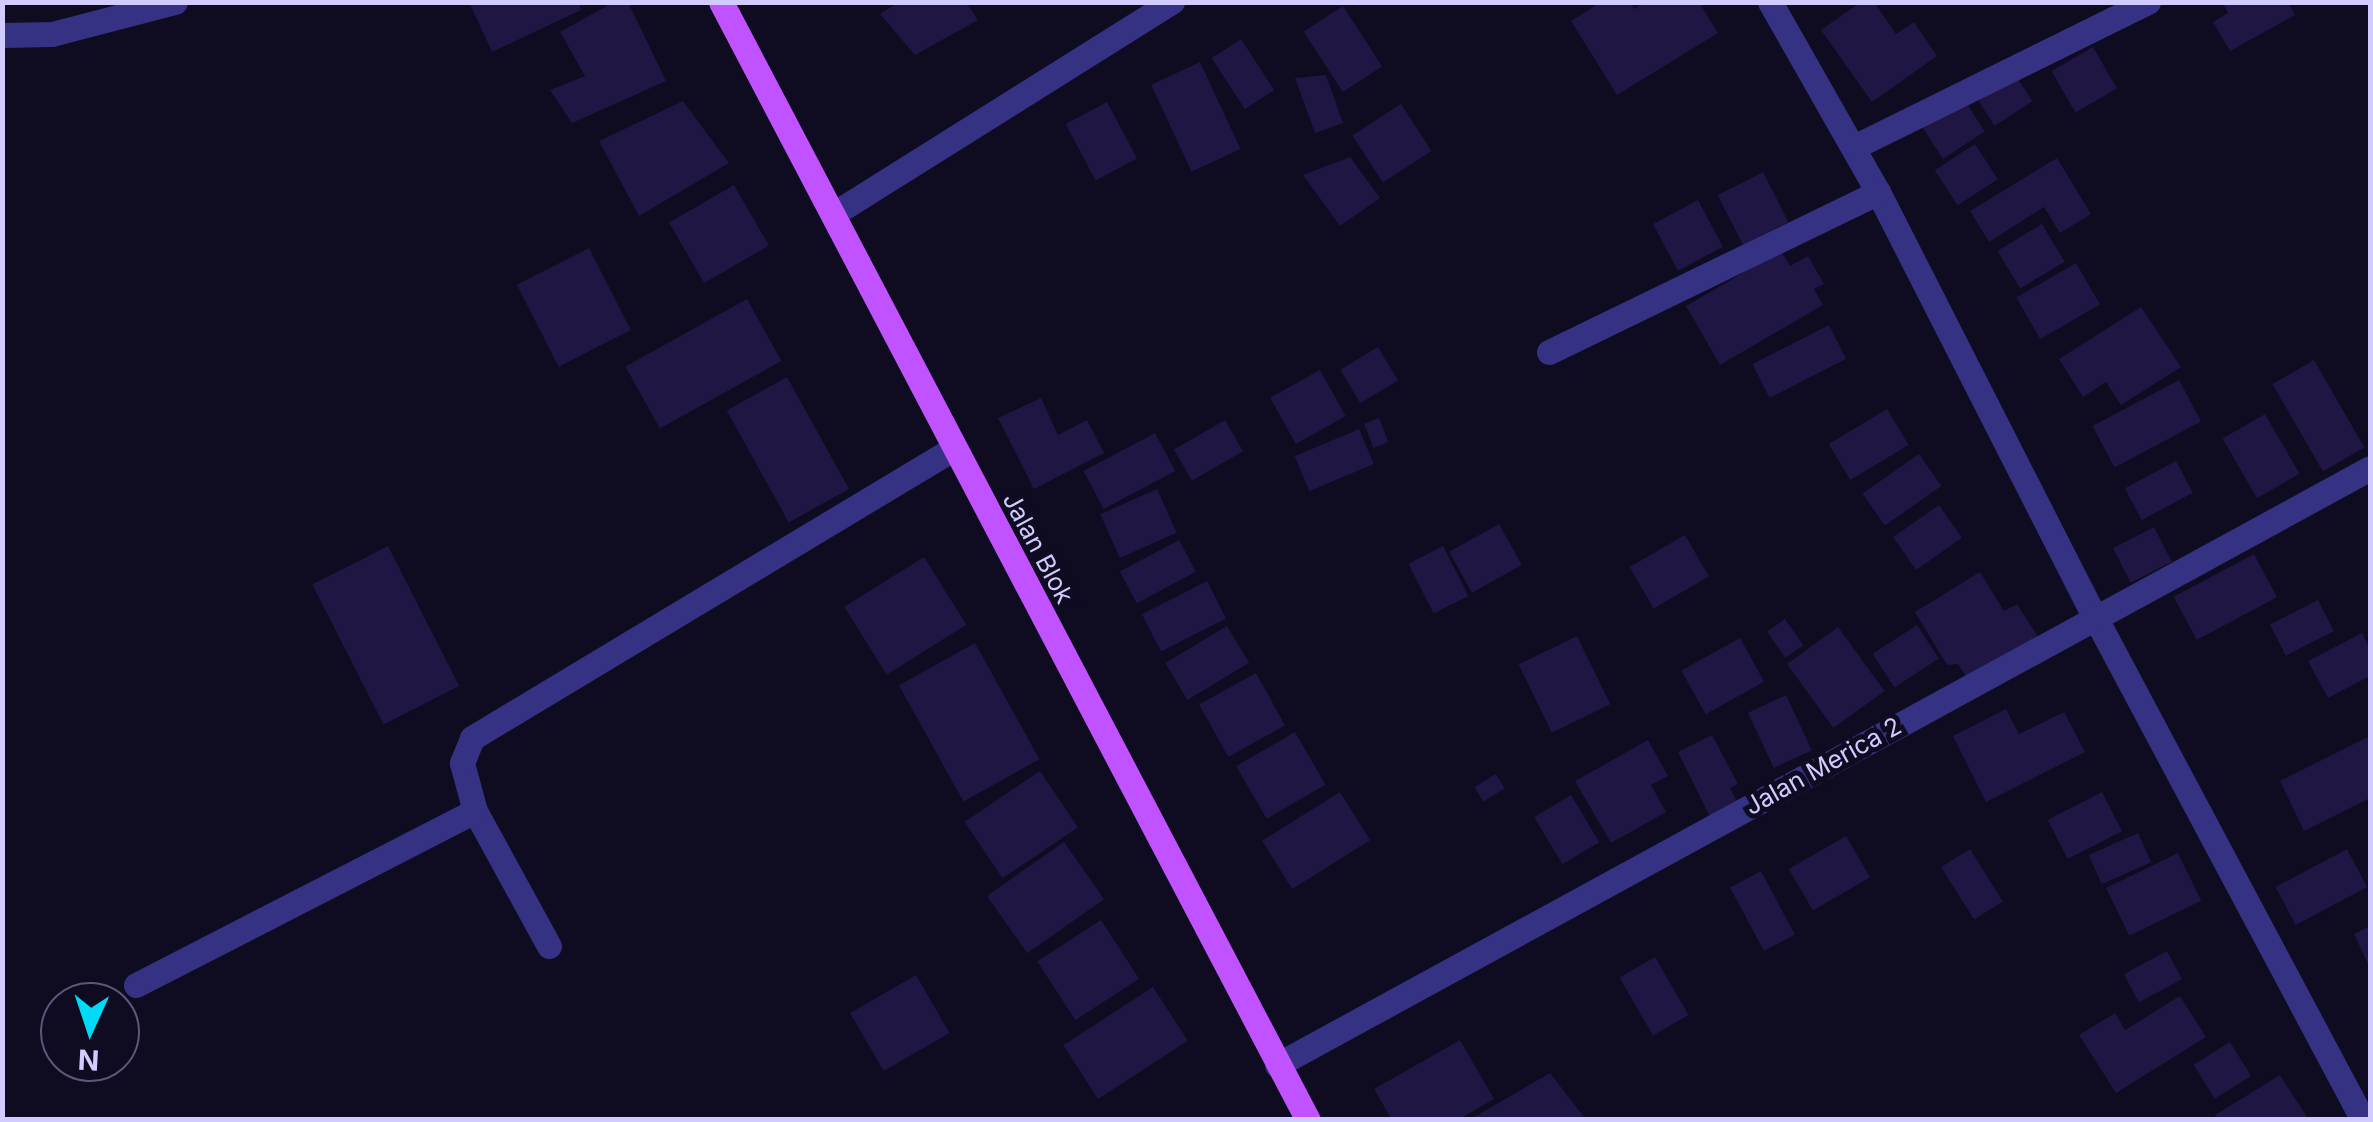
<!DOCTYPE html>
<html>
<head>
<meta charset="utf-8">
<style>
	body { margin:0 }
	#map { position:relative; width:2373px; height:1122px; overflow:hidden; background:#0f0b20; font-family:Inter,sans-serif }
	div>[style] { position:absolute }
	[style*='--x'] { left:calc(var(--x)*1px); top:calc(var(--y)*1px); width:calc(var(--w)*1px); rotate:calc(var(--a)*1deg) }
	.building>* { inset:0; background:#1f1643; transform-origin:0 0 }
	.minor>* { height:25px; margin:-12.5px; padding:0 12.5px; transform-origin:12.5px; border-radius:12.5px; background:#363283 }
	.major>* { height:25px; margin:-12.5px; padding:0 12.5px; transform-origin:12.5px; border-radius:12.5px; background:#c052ff }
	span { translate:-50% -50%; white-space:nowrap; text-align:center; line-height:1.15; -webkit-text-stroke:10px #0f0b20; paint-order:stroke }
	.street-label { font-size:25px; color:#d1cbff }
	.frame { position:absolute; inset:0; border:5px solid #d1cbff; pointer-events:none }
	.north { position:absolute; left:40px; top:982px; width:100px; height:100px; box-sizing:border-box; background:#0f0b20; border:2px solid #5d5879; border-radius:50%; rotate:183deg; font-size:28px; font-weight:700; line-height:40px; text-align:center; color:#d1cbff }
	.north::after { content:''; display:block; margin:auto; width:35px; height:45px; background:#00daf6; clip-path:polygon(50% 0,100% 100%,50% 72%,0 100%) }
</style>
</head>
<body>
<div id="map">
	<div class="building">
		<i style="clip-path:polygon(469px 2px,578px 2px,581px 10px,492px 52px)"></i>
		<i style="clip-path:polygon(614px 2px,628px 2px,666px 81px,572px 123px,550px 90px,585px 76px,560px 32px)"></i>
		<i style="clip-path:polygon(899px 2px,966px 2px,978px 20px,915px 55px,880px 14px)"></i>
		<i style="clip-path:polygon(1601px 2px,1630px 2px,1634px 9px,1645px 2px,1699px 2px,1718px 33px,1617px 95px,1571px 21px)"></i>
		<i style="clip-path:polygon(1861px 2px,1874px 2px,1896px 34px,1914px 22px,1937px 56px,1872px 102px,1821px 30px)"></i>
		<i style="clip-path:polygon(2222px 2px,2288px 2px,2295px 15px,2230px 51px,2213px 22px,2228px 13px)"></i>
		<i style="left:1343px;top:6px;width:72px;height:47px;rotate:57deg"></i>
		<i style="left:1241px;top:39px;width:61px;height:35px;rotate:57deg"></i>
		<i style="left:2093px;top:47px;width:48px;height:48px;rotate:60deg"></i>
		<i style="left:1200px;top:62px;width:96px;height:54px;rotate:65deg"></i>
		<i style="clip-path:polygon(1326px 75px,1343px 123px,1315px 133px,1295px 78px)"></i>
		<i style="left:2016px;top:76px;width:30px;height:45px;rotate:57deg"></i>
		<i style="left:1963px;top:98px;width:40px;height:50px;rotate:57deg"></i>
		<i style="clip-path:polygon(683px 101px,729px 163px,639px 216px,599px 141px)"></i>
		<i style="left:1107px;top:102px;width:64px;height:47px;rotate:62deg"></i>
		<i style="left:1401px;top:104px;width:56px;height:58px;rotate:57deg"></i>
		<i style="left:1975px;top:144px;width:42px;height:48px;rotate:57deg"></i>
		<i style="clip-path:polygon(1350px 157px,1380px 198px,1340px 226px,1303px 175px)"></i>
		<i style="clip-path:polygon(2057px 158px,2091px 214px,2060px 233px,2044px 207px,1989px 242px,1970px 211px)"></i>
		<i style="left:1763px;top:172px;width:56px;height:51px;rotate:63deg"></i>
		<i style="left:734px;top:185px;width:70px;height:75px;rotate:60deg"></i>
		<i style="left:1698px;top:200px;width:53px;height:51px;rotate:62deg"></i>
		<i style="left:2042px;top:224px;width:44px;height:52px;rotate:59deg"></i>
		<i style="left:589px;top:248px;width:92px;height:81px;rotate:63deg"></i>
		<i style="clip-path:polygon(1781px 251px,1790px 266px,1808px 256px,1824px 284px,1814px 289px,1823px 305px,1720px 365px,1686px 306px)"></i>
		<i style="left:2076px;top:263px;width:48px;height:69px;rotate:60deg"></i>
		<i style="left:747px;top:299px;width:71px;height:139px;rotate:61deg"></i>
		<i style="clip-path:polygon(2141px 307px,2181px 367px,2121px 405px,2106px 382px,2083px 397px,2059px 359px)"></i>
		<i style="left:1829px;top:325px;width:38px;height:86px;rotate:63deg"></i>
		<i style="left:1378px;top:347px;width:39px;height:44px;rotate:59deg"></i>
		<i style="left:2314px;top:360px;width:101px;height:48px;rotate:60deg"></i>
		<i style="left:1320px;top:370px;width:53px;height:57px;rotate:61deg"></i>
		<i style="left:787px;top:377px;width:128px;height:69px;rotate:61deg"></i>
		<i style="left:2179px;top:380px;width:47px;height:98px;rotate:62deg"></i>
		<i style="clip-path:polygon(1041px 398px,1058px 435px,1087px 420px,1104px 453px,1034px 489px,998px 418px)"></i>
		<i style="left:1887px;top:409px;width:42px;height:68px;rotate:59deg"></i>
		<i style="left:2265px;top:414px;width:69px;height:49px;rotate:60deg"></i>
		<i style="left:1379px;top:418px;width:26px;height:16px;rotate:69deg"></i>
		<i style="left:1225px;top:420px;width:36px;height:59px;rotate:60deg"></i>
		<i style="left:1359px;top:429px;width:38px;height:70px;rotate:67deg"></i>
		<i style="left:1155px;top:433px;width:43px;height:81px;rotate:62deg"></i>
		<i style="left:1919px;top:454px;width:39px;height:69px;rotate:55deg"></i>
		<i style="left:2176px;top:461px;width:36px;height:58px;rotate:62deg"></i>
		<i style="left:1157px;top:489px;width:48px;height:62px;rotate:66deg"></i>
		<i style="left:1939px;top:505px;width:40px;height:56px;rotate:55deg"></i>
		<i style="left:1499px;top:524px;width:47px;height:57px;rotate:61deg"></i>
		<i style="left:2154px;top:527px;width:39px;height:46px;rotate:63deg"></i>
		<i style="left:1685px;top:535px;width:48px;height:64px;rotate:60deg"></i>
		<i style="left:1179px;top:540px;width:36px;height:67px;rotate:62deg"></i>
		<i style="left:388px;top:546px;width:157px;height:85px;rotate:63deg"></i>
		<i style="left:1443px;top:546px;width:56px;height:39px;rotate:63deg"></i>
		<i style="left:2254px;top:554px;width:49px;height:91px;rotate:62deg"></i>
		<i style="left:924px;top:557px;width:80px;height:94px;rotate:58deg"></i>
		<i style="clip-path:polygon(1980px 572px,2004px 611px,2017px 604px,2038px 637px,1968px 680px,1958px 664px,1947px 665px,1915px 612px)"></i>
		<i style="left:1207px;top:581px;width:42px;height:73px;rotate:63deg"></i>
		<i style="left:2318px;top:600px;width:35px;height:54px;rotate:63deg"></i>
		<i style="left:1785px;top:619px;width:32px;height:22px;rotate:55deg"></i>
		<i style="left:1917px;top:625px;width:40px;height:53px;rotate:57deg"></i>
		<i style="left:1227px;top:626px;width:43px;height:72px;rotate:59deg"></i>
		<i style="left:1838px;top:627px;width:79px;height:63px;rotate:54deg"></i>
		<i style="clip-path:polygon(2362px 633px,2370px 649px,2370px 676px,2328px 698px,2308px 661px)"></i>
		<i style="left:1577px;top:636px;width:76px;height:65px;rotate:64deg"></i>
		<i style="left:1740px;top:638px;width:50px;height:67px;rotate:61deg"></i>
		<i style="left:975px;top:643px;width:133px;height:87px;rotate:61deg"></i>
		<i style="left:1256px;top:673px;width:60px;height:65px;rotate:61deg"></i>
		<i style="left:1786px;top:695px;width:61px;height:42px;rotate:65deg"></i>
		<i style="clip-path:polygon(2006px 709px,2019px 734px,2064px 712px,2085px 752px,1986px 802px,1953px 736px)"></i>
		<i style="left:1295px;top:732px;width:61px;height:68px;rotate:60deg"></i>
		<i style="clip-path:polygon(1712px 735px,1738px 784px,1730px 788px,1740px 807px,1712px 821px,1678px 752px)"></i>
		<i style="clip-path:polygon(2370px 736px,2370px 798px,2304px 831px,2280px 781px)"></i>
		<i style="clip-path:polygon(1648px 740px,1668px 776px,1651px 785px,1666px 812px,1611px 843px,1575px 781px)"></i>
		<i style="left:1040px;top:771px;width:68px;height:91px;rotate:56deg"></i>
		<i style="left:1496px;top:774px;width:17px;height:25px;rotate:59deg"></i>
		<i style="left:1340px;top:792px;width:57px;height:92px;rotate:58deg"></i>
		<i style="left:2102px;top:792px;width:44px;height:61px;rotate:63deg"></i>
		<i style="left:1571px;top:795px;width:55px;height:43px;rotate:59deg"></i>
		<i style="left:2138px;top:833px;width:32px;height:54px;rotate:66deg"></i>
		<i style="left:1846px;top:836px;width:48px;height:66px;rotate:60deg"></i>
		<i style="left:1064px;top:842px;width:70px;height:94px;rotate:55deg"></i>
		<i style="left:1970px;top:849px;width:62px;height:34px;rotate:58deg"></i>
		<i style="left:2347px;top:849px;width:43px;height:81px;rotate:62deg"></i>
		<i style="left:2178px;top:853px;width:53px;height:80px;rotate:64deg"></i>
		<i style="left:1761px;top:871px;width:72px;height:35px;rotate:62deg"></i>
		<i style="left:1101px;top:920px;width:70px;height:76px;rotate:57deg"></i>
		<i style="clip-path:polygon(2370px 926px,2370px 962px,2368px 964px,2354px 934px)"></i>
		<i style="left:2167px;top:951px;width:32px;height:49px;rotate:62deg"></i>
		<i style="left:1655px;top:957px;width:67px;height:41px;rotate:60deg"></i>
		<i style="left:916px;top:975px;width:67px;height:76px;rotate:60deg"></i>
		<i style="left:1153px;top:987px;width:64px;height:107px;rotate:57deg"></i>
		<i style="clip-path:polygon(2180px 996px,2206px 1037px,2116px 1093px,2079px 1035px,2115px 1013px,2125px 1030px)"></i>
		<i style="clip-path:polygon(1460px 1040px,1494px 1099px,1458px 1120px,1392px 1120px,1374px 1089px)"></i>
		<i style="left:2230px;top:1042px;width:40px;height:43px;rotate:58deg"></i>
		<i style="clip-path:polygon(1550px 1073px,1584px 1117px,1469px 1120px)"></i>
		<i style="clip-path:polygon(2280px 1075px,2309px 1120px,2217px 1120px,2215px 1115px)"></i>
	</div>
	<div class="minor">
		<i style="--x:1770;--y:2;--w:219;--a:60.4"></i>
		<i style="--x:1878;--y:192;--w:477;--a:63"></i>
		<i style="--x:2095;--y:617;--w:570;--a:61.95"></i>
		<i style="--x:2;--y:35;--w:50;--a:-1.1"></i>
		<i style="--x:52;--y:34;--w:127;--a:-14.6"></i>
		<i style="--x:1854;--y:147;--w:328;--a:-26.3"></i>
		<i style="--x:835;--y:213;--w:398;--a:-32.1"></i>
		<i style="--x:1549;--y:352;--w:366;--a:-25.9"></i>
		<i style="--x:549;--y:946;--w:154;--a:-118.7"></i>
		<i style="--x:475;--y:811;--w:50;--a:-105.2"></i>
		<i style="--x:462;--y:763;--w:27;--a:-68"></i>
		<i style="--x:472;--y:738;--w:559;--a:-31.02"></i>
		<i style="--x:136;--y:985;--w:381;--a:-27.2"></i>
		<i style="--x:1277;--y:1065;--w:1245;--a:-28.64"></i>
	</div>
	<div class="major">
		<i style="--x:721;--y:2;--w:1263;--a:62.3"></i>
	</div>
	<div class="street-label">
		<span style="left:1038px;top:548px;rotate:62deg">Jalan Blok</span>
		<span style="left:1823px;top:766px;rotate:-29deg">Jalan Merica 2</span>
	</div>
	<div class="frame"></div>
	<div class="north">N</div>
</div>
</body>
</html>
